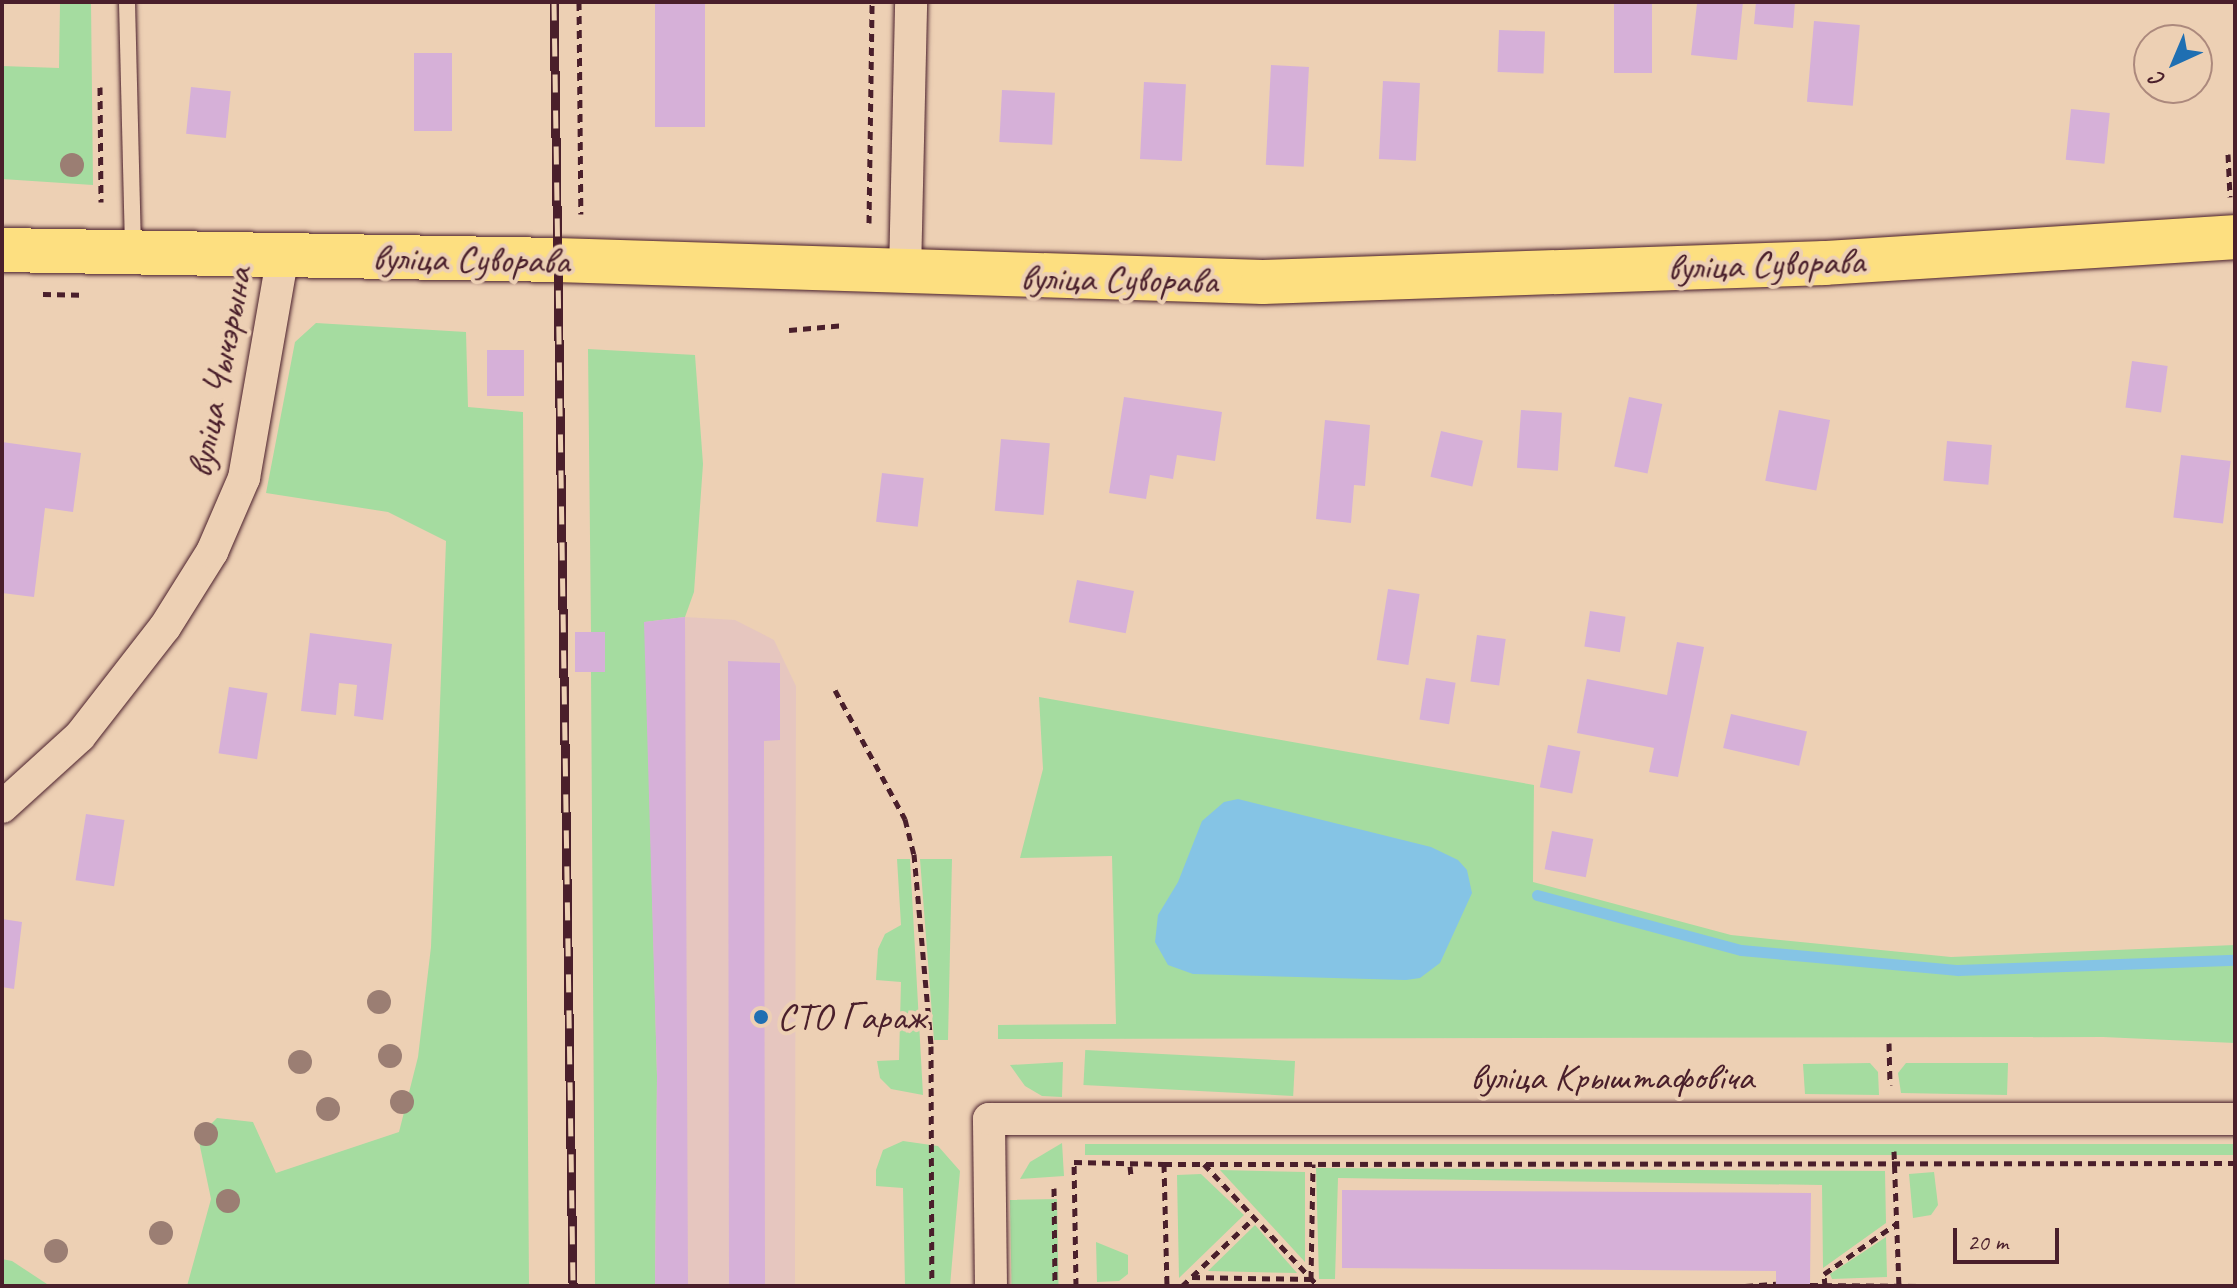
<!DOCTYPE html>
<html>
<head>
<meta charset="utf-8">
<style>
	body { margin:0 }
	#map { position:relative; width:2237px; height:1288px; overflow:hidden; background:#edd0b4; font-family:Caveat,sans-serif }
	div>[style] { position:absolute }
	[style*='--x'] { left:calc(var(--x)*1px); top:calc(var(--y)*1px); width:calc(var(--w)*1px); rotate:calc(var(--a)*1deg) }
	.built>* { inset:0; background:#e6c6bf }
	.green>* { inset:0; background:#a5dca0; transform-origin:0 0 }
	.water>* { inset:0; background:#85c4e5 }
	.stream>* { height:11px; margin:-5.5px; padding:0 5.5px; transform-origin:5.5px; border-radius:5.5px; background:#85c4e5 }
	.building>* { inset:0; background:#d6b0d8; transform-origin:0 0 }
	.path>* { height:5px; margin-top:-2.5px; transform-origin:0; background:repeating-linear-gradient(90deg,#4a1f2b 0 8px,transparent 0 14px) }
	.roads { filter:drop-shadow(0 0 2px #4a1f2b) drop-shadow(0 0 2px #4a1f2b) }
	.lane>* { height:16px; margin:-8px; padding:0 8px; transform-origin:8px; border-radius:8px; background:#edd0b4 }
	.street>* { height:32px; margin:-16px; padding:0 16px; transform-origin:16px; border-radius:16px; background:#edd0b4 }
	.primary>* { height:44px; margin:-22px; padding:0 22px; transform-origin:22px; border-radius:22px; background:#fddf80 }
	.rail>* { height:9px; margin-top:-4.5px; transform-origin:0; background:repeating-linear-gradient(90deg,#edd0b4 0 18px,#4a1f2b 0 36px); box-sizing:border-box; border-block:2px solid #4a1f2b }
	.trees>* { width:24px; height:24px; margin:-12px; border-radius:50%; background:#9b7e73 }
	.dots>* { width:22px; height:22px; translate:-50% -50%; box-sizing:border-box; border:4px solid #edd0b4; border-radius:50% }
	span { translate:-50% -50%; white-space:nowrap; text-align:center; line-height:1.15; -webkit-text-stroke:8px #edd0b4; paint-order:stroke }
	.street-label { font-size:38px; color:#4a1f2b }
	.poi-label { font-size:38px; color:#4a1f2b }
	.left { translate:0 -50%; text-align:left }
	.frame { position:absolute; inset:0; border:4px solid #4a1f2b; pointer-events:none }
	.north { position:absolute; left:2133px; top:24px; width:80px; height:80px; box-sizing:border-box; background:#edd0b4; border:2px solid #ac897d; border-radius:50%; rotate:224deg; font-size:22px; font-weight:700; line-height:32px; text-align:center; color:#4a1f2b }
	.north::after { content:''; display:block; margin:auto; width:28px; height:36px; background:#1f6fb2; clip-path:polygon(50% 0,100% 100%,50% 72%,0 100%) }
	.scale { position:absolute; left:1953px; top:1228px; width:106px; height:36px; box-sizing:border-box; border:4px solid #4a1f2b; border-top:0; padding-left:10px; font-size:24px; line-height:28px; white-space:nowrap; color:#4a1f2b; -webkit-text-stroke:6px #edd0b4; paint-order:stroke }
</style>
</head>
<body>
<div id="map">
	<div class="built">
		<i style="clip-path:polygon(685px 617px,735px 620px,774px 640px,796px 686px,795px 1286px,650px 1286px,644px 622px)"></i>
	</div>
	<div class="green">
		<i style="clip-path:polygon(60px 2px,91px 2px,93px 185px,2px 179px,2px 66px,59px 68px)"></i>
		<i style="clip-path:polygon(316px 323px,466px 332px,468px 407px,523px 412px,529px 1286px,187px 1286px,211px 1199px,198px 1137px,217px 1118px,253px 1122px,276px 1173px,399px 1132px,418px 1057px,431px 947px,446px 541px,388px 512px,266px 493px,295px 342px)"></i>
		<i style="clip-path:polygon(588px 349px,695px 355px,703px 464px,694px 592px,685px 617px,645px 622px,657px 1076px,655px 1286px,595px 1286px,591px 671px,605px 671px,591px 632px)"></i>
		<i style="clip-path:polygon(1039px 697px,1534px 785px,1533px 882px,1731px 935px,1951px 957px,2235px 945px,2235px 1043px,2103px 1037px,998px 1039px,998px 1025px,1116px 1024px,1112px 856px,1020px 858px,1043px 769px)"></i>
		<i style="clip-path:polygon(897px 859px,910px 859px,923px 1095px,891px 1089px,880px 1078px,877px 1061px,899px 1060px,901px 982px,876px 980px,878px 949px,885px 934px,901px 925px)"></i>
		<i style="clip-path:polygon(920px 859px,952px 859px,948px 1040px,934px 1040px)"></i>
		<i style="left:1295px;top:1061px;width:35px;height:210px;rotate:93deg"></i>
		<i style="clip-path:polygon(1063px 1062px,1062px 1097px,1042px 1096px,1025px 1086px,1010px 1065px)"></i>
		<i style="clip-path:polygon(1870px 1063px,1878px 1072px,1879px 1095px,1805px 1094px,1803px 1064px)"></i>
		<i style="clip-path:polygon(1906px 1063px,2008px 1063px,2007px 1095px,1901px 1093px,1898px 1073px)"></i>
		<i style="clip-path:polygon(903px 1141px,938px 1146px,960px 1171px,950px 1286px,905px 1286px,903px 1188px,876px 1186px,876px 1170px,883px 1150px)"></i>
		<i style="clip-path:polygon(1062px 1143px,1064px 1176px,1020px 1179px,1030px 1162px)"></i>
		<i style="left:1085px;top:1144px;width:1150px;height:11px"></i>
		<i style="clip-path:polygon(1316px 1168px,1885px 1171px,1886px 1223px,1823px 1268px,1822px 1185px,1338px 1178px,1335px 1279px,1319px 1279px)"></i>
		<i style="clip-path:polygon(1220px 1170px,1305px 1172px,1305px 1262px)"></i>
		<i style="clip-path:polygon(1934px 1172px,1938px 1205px,1931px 1215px,1913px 1218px,1909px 1174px)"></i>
		<i style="clip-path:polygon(1201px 1174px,1244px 1215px,1179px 1278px,1177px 1175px)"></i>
		<i style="left:1057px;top:1199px;width:87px;height:47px;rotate:89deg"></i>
		<i style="clip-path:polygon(1255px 1225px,1297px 1273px,1208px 1271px)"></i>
		<i style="clip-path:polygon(1886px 1237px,1887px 1277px,1832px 1279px,1830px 1274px)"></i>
		<i style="clip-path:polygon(1096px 1242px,1128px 1255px,1128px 1274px,1119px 1281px,1097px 1282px)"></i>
		<i style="clip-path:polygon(2px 1259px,12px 1261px,50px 1286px,2px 1286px)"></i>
	</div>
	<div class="water">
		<i style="clip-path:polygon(1238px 799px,1431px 847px,1458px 860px,1467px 870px,1472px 893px,1440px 963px,1420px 978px,1406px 980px,1193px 974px,1168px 965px,1155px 942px,1158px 915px,1178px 882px,1202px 821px,1224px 802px)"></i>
	</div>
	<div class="stream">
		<i style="--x:1537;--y:895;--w:211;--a:15.1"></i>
		<i style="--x:1741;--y:950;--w:218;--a:5.3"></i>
		<i style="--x:1958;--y:970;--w:277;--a:-2.1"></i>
	</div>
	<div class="building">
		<i style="left:1614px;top:2px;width:38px;height:71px"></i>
		<i style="clip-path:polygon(1714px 2px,1743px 2px,1737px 60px,1691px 55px,1697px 4px)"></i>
		<i style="clip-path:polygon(1756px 2px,1795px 2px,1793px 28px,1754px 24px)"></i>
		<i style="left:655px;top:3px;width:50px;height:124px"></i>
		<i style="left:1814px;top:21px;width:46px;height:81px;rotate:5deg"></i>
		<i style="left:1499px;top:30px;width:46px;height:42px;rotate:2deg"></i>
		<i style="left:414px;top:53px;width:38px;height:78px"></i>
		<i style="left:1271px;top:65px;width:38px;height:100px;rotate:3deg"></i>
		<i style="left:1383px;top:81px;width:37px;height:78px;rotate:3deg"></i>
		<i style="left:1144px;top:82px;width:42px;height:77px;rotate:3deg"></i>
		<i style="left:191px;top:87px;width:40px;height:47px;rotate:6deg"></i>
		<i style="left:1002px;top:90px;width:53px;height:52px;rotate:3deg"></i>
		<i style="left:2071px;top:109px;width:39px;height:51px;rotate:6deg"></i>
		<i style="left:487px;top:350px;width:37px;height:46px"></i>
		<i style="left:2132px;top:361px;width:36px;height:47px;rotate:8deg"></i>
		<i style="clip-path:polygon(1124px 397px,1222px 412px,1215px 461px,1177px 455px,1173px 479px,1150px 475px,1146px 499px,1109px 493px)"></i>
		<i style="left:1629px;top:397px;width:34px;height:71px;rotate:12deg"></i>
		<i style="left:1521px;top:410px;width:41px;height:58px;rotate:4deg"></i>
		<i style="left:1779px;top:410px;width:52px;height:72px;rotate:11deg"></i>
		<i style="clip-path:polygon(1325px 420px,1370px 425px,1365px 486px,1354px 485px,1351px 523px,1316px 519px)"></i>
		<i style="left:1441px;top:431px;width:43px;height:47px;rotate:13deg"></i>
		<i style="left:1001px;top:439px;width:49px;height:72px;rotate:5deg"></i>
		<i style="left:1947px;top:441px;width:45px;height:40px;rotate:5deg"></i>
		<i style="clip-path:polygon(2px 442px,81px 453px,73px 512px,45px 508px,34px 597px,2px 593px)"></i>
		<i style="left:2181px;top:455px;width:50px;height:63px;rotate:7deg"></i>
		<i style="left:882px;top:473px;width:42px;height:49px;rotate:7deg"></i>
		<i style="left:1077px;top:580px;width:58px;height:43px;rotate:11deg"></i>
		<i style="left:1388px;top:589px;width:32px;height:72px;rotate:9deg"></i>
		<i style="left:1590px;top:611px;width:36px;height:36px;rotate:9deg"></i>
		<i style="clip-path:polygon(685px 617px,688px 1286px,655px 1286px,657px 1076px,644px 622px)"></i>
		<i style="left:575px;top:632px;width:30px;height:40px"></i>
		<i style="clip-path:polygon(310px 633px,392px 644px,383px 720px,354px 716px,357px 685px,339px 683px,336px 715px,301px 711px)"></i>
		<i style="left:1477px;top:635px;width:29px;height:47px;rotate:8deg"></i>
		<i style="clip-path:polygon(1677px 642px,1704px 647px,1678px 777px,1649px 772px,1654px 748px,1577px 733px,1587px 679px,1667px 695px)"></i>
		<i style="clip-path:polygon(728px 661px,780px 663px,780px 740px,764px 741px,765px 1286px,729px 1286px)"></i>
		<i style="left:1426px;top:678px;width:30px;height:42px;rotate:9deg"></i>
		<i style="left:229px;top:687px;width:39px;height:67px;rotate:9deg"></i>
		<i style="left:1731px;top:714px;width:78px;height:35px;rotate:13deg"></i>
		<i style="left:1548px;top:745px;width:33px;height:43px;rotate:11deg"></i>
		<i style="left:86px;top:814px;width:39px;height:67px;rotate:9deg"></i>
		<i style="left:1552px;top:831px;width:42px;height:39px;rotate:11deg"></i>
		<i style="clip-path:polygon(2px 919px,22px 922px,14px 989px,2px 987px)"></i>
		<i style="clip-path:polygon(1342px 1190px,1811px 1193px,1810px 1286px,1776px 1286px,1776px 1271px,1342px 1268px)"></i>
	</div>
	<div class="path">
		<i style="--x:579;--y:2;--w:212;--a:89.5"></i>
		<i style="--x:100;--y:87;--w:115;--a:89.5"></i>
		<i style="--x:2228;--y:154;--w:43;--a:87.3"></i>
		<i style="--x:869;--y:223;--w:221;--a:-89.2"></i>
		<i style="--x:43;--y:294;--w:39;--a:1"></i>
		<i style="--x:789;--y:330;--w:56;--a:-5.1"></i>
		<i style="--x:835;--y:690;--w:147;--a:61.5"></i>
		<i style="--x:905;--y:819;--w:36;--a:76"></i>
		<i style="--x:914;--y:854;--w:193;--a:84.9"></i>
		<i style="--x:931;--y:1046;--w:240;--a:89.8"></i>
		<i style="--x:1889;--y:1043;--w:42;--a:88.6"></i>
		<i style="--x:1894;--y:1151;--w:135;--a:87.9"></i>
		<i style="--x:1164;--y:1164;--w:1071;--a:-0.05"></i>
		<i style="--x:1204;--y:1164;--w:167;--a:46.9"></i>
		<i style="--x:1130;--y:1166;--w:10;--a:84"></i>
		<i style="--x:1054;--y:1188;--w:98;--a:89.4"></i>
		<i style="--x:1192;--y:1277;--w:119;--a:1"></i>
		<i style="--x:1311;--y:1279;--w:115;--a:-89"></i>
		<i style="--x:1810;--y:1285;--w:112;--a:0.5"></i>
		<i style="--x:1076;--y:1286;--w:124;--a:-90.9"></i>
		<i style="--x:1074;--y:1162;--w:90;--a:1.3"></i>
		<i style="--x:1164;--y:1164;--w:122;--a:88.6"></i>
		<i style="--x:1182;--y:1286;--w:99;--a:-43.4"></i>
		<i style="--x:1745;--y:1286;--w:31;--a:-4"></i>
		<i style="--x:1825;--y:1286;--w:12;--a:-95"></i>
		<i style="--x:1824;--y:1274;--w:88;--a:-34.8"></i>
	</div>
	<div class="roads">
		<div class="lane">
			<i style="--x:127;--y:2;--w:249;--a:88.6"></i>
		</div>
		<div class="street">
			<i style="--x:905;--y:273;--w:271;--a:-88.7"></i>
			<i style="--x:2;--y:807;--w:105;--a:-42.3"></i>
			<i style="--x:80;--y:736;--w:138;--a:-52.1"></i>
			<i style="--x:165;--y:627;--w:89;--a:-57.9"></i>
			<i style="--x:212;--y:552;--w:81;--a:-66.6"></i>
			<i style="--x:244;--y:478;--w:227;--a:-80.1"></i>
			<i style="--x:991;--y:1286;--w:167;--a:-90.7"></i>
			<i style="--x:989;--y:1119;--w:1246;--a:0"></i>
		</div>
		<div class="primary">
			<i style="--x:2;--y:250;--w:554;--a:1.03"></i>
			<i style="--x:556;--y:260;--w:707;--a:1.78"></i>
			<i style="--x:1263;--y:282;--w:562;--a:-1.94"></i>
			<i style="--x:1825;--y:263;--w:411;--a:-3.6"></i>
		</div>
	</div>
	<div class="rail">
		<i style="--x:554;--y:2;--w:1284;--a:89.15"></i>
	</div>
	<div class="trees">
		<i style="left:72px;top:165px"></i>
		<i style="left:379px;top:1002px"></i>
		<i style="left:390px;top:1056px"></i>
		<i style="left:300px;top:1062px"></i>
		<i style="left:402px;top:1102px"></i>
		<i style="left:328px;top:1109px"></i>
		<i style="left:206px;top:1134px"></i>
		<i style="left:228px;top:1201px"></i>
		<i style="left:161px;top:1233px"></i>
		<i style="left:56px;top:1251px"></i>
	</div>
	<div class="dots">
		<i style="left:761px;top:1017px;background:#1f6fb2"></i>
	</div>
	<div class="street-label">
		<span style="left:471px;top:259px;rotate:1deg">вуліца Суворава</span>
		<span style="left:1766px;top:264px;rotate:-2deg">вуліца Суворава</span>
		<span style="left:1119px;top:279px;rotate:1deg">вуліца Суворава</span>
		<span style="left:219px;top:372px;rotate:-79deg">вуліца Чычэрына</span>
		<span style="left:1612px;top:1077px">вуліца Крыштафовіча</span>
	</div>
	<div class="poi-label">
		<span class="left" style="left:777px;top:1017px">СТО Гараж</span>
	</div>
	<div class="frame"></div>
	<div class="north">С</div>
	<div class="scale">20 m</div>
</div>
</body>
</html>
